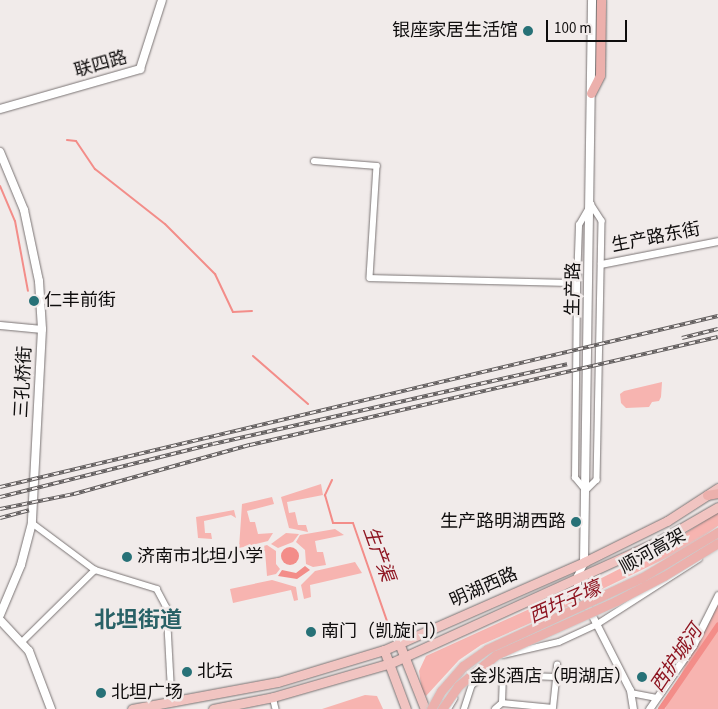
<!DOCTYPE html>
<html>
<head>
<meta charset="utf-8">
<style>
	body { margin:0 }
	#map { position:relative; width:718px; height:709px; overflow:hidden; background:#f1ebea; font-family:"Source Sans 3","Noto Sans SC",sans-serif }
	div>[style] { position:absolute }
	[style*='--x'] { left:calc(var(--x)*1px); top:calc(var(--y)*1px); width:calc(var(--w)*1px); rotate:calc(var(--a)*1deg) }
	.green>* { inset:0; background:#f7b4b0 }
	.water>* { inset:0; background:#f38d89 }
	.round { border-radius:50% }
	.stream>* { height:2px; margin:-1px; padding:0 1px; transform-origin:1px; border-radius:1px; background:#f38d89 }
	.canal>* { height:5.5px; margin:-2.75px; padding:0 2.75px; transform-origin:2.75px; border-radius:2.75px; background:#f38d89 }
	.roads { filter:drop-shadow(0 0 1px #7a7474) drop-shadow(0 0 1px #7a7474) }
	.minor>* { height:5.5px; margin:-2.75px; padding:0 2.75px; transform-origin:2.75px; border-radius:2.75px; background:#fff }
	.tertiary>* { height:7px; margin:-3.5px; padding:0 3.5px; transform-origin:3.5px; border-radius:3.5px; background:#fff }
	.secondary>* { height:8px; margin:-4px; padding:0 4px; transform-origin:4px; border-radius:4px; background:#fff }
	.primary>* { height:9px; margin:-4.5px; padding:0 4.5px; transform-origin:4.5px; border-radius:4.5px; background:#f1c4c1 }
	.trunk>* { height:9px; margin:-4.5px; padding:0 4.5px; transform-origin:4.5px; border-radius:4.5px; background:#ecb0ac }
	.rail>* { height:4px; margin-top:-2px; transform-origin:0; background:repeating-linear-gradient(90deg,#f1ebea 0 5.5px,#625e5e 0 11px); box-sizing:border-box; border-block:1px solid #625e5e }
	.bridges { filter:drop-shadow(0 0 1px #cacaca) drop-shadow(0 0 1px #cacaca) }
	.trunk-bridge>* { height:9px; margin:-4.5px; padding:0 4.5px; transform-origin:4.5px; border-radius:4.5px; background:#ecb0ac }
	.dots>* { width:14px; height:14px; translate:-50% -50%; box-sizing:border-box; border:2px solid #f1ebea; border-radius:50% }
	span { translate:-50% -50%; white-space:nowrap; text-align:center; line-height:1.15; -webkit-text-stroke:5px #f1ebea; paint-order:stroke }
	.poi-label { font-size:18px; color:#0f0d0d }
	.right { translate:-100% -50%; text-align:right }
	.left { translate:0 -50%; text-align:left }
	.street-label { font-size:18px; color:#0f0d0d }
	.water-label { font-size:19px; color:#8e1521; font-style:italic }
	.district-label { font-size:22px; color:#286166; font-weight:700 }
	.scale { position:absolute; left:546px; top:20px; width:81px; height:22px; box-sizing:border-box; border:2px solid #0f0d0d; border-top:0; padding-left:6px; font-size:15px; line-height:18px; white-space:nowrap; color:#0f0d0d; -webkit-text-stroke:4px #f1ebea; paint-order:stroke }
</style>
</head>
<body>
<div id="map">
	<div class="green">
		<i style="clip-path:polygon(662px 382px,661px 397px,659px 401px,652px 402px,649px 407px,626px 408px,621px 403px,620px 394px,624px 391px)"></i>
		<i style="clip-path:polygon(321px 484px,323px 495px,287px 502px,289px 513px,295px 512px,298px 525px,306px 525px,308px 532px,289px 528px,281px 497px)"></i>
		<i style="clip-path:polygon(272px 497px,274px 504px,247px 511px,250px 522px,255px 522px,258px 534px,273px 533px,268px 541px,239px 548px,242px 504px)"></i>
		<i style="clip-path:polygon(234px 510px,236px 518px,231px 515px,204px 521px,205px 533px,211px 533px,212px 539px,198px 538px,196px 517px)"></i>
		<i style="clip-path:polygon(718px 512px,718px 526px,687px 548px,592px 594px,588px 585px,672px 542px)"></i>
		<i style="clip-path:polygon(335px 529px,344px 535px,315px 541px,317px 552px,323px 552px,326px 565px,313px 567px,306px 564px,305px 550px,296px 542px,300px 535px)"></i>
		<i style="clip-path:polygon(286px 533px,299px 534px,293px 542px,278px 548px,271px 544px)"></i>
		<i style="clip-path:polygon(267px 545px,276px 551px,276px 564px,280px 569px,276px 574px,267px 576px,265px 551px,236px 557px,239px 553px)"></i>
		<i style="clip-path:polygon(355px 562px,362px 573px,310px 585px,311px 597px,304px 599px,301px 585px,315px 571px)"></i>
		<i style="clip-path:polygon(272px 580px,296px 587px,298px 600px,294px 601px,291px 590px,233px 603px,230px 589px)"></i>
		<i style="clip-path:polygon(567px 592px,574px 604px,481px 645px,459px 660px,426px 696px,422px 692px,419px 671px,426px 656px)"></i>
		<i style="clip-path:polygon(718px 596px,718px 709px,665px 709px,709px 614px)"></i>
		<i style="clip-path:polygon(365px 695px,377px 696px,383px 709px,322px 709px)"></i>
	</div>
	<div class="water">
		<i class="round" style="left:281px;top:547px;width:18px;height:18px"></i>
		<i style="clip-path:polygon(305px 566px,310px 570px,297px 579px,278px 576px,282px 570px,296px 573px)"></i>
	</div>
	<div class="stream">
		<i style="--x:67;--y:140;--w:9;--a:6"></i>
		<i style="--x:76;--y:141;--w:34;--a:56"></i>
		<i style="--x:95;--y:169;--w:89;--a:38.2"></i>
		<i style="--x:165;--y:224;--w:71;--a:45"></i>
		<i style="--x:215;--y:274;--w:42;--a:64.7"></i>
		<i style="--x:233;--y:312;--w:19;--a:-3"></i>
		<i style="--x:0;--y:186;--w:38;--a:67"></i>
		<i style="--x:15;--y:221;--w:71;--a:79.5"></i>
		<i style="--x:253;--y:356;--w:73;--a:41.1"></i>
		<i style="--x:332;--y:480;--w:17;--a:115"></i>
		<i style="--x:325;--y:495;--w:29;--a:74"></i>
		<i style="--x:333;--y:523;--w:20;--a:0"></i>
		<i style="--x:353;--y:523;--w:110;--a:70.9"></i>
		<i style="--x:652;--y:577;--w:27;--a:-31"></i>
		<i style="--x:591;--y:606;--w:45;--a:-24.9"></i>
		<i style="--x:570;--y:615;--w:18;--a:-22"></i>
		<i style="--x:457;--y:681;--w:13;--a:-51"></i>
		<i style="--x:465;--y:671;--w:35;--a:-37"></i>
		<i style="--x:436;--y:709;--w:10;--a:-53"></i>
	</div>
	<div class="canal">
		<i style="--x:661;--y:709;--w:101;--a:-55.5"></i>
	</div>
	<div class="roads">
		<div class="minor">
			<i style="--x:314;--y:161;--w:63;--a:4.5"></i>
			<i style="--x:377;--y:166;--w:112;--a:93.6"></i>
			<i style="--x:370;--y:278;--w:207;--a:1.4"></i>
			<i style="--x:591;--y:204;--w:20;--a:57"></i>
			<i style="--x:602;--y:221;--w:259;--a:91.1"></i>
			<i style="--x:597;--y:480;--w:16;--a:135"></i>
			<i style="--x:586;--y:491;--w:17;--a:-130"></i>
			<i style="--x:575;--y:478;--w:195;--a:-89.4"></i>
			<i style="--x:577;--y:283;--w:58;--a:-88"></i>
			<i style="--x:579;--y:225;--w:24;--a:-60"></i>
			<i style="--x:32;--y:523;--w:79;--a:36.7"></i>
			<i style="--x:95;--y:570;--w:65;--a:17"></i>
			<i style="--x:157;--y:589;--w:21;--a:62"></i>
			<i style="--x:167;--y:608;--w:93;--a:86.9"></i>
			<i style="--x:23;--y:641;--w:101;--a:-44.6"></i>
			<i style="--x:503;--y:655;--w:57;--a:-13.1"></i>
			<i style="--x:559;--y:642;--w:41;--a:-24.7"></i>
			<i style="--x:596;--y:625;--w:122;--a:-32.7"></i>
			<i style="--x:631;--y:693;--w:26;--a:11"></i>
			<i style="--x:273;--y:697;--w:12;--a:76"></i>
			<i style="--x:502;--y:703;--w:51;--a:5.6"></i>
			<i style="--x:553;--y:708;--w:31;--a:-84"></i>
			<i style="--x:448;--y:709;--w:12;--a:-59"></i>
			<i style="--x:464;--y:709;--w:25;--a:-72"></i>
			<i style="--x:472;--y:685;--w:10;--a:-37"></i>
			<i style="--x:480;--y:679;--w:23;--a:-10"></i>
			<i style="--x:503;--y:675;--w:53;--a:2.2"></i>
			<i style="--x:556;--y:677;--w:12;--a:-85"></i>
			<i style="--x:495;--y:709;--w:9;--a:-41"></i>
			<i style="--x:502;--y:703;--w:28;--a:-88"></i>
		</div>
		<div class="tertiary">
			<i style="--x:601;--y:264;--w:119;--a:-11.1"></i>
			<i style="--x:0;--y:325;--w:42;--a:5.4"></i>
			<i style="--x:584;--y:562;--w:16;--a:117"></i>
			<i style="--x:577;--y:576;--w:10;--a:90"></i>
			<i style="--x:577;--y:586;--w:117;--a:63"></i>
			<i style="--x:630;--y:690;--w:19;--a:81"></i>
			<i style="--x:649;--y:709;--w:78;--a:-55.5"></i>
			<i style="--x:693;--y:645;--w:56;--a:-63.4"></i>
		</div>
		<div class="secondary">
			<i style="--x:0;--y:109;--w:146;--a:-15.9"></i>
			<i style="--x:140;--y:69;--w:72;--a:-72.3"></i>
			<i style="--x:0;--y:152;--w:63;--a:67.5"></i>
			<i style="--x:24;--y:210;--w:73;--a:78.1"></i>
			<i style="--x:39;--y:281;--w:48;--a:86.4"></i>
			<i style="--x:42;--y:329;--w:194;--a:93"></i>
			<i style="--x:32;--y:523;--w:43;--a:104.7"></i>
			<i style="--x:21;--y:565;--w:54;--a:112.8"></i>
			<i style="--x:584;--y:562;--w:562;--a:-89.18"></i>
			<i style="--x:0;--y:620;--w:42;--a:46.9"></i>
			<i style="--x:29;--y:651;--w:62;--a:69.2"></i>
		</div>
		<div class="primary">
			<i style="--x:399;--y:643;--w:71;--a:68.5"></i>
			<i style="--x:384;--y:650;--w:63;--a:69.6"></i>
			<i style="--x:132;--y:709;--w:148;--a:-10.5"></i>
			<i style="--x:278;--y:682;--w:111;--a:-16.8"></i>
			<i style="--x:384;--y:650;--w:219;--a:-23.7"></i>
			<i style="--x:584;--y:562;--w:93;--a:-26.3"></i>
			<i style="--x:667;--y:521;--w:61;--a:-32.9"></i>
			<i style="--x:213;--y:709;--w:61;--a:-11.3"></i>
			<i style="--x:273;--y:697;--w:123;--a:-16.1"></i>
			<i style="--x:391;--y:663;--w:297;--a:-24.5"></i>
			<i style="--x:661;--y:540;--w:66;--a:-30.1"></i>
		</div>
		<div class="trunk">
			<i style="--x:591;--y:93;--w:20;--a:-63"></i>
			<i style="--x:600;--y:75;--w:75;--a:-89.2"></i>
			<i style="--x:707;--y:495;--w:11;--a:-10"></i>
		</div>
	</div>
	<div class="rail">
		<i style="--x:682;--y:338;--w:37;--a:-14"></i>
		<i style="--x:0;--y:487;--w:738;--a:-13.4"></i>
		<i style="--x:0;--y:497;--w:219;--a:-14"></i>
		<i style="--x:213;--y:444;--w:363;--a:-12.7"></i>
		<i style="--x:0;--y:509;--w:76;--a:-11.5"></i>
		<i style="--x:74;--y:494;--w:183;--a:-15.6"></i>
		<i style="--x:250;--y:445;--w:480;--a:-13"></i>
		<i style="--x:0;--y:518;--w:30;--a:-15"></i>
	</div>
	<div class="bridges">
		<div class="trunk-bridge">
			<i style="--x:431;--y:709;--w:21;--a:-61"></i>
			<i style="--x:441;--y:691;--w:33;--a:-49"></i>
			<i style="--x:463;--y:666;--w:29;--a:-35"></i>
			<i style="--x:487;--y:649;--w:170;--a:-24.8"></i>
			<i style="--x:641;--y:578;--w:90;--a:-30.9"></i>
			<i style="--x:442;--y:709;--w:28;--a:-55"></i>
			<i style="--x:458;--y:686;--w:49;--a:-39.2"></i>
			<i style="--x:496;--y:655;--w:132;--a:-24.2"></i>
			<i style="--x:616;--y:601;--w:54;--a:-27.5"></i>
			<i style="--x:664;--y:576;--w:63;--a:-31.4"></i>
		</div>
	</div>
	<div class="dots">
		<i style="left:528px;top:31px;background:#277177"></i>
		<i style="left:34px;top:301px;background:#277177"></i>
		<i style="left:576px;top:522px;background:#277177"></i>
		<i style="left:127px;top:557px;background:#277177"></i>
		<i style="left:311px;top:632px;background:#277177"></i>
		<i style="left:187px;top:672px;background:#277177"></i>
		<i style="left:642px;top:677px;background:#277177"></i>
		<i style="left:101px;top:693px;background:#277177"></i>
	</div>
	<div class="poi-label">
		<span class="right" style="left:518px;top:31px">银座家居生活馆</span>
		<span class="left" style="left:44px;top:301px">仁丰前街</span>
		<span class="right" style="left:566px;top:522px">生产路明湖西路</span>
		<span class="left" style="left:137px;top:557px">济南市北坦小学</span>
		<span class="left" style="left:321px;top:632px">南门（凯旋门）</span>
		<span class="left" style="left:197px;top:672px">北坛</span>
		<span class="right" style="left:632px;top:677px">金兆酒店（明湖店）</span>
		<span class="left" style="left:111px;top:693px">北坦广场</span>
	</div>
	<div class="street-label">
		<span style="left:101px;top:65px;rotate:-16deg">联四路</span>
		<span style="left:656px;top:238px;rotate:-11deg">生产路东街</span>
		<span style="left:574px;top:289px;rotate:-89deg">生产路</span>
		<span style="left:24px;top:382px;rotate:-87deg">三孔桥街</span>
		<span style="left:653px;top:552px;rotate:-29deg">顺河高架</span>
		<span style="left:484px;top:588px;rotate:-24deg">明湖西路</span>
	</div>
	<div class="water-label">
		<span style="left:378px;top:554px;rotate:70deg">生产渠</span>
		<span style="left:565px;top:603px;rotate:-24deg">西圩子壕</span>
		<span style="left:677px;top:659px;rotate:-56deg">西护城河</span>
	</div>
	<div class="district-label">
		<span style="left:138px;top:621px">北坦街道</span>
	</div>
	<div class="scale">100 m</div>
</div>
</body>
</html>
